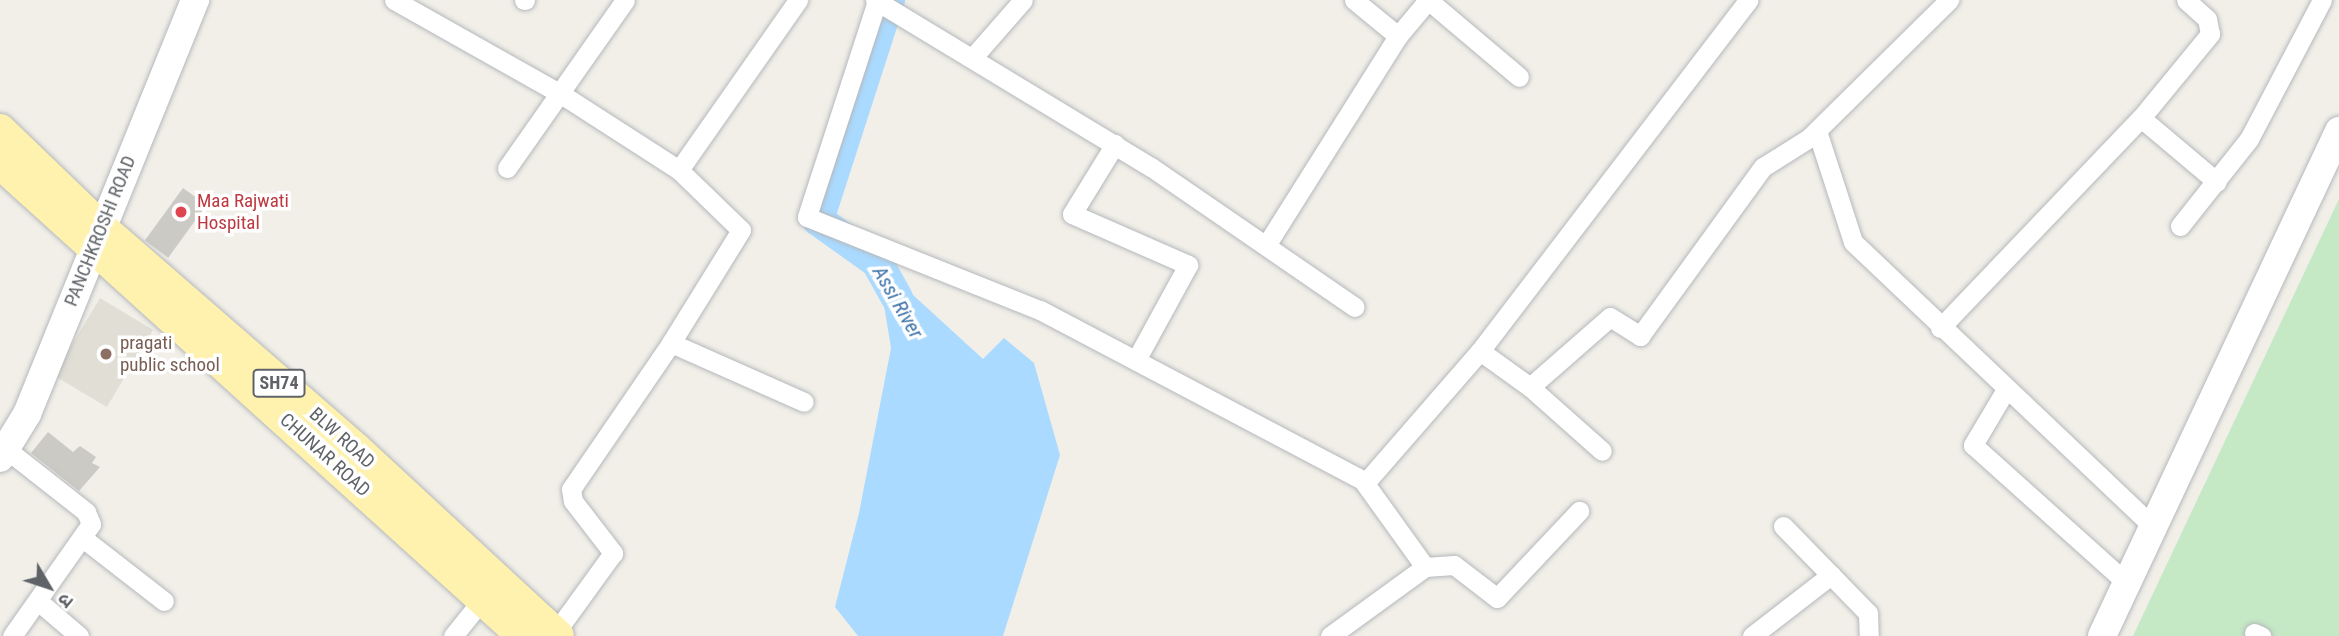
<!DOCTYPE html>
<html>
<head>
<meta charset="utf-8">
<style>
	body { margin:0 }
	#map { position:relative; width:2339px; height:636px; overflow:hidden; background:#f1efe8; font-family:"Roboto Condensed","Noto Sans Devanagari",sans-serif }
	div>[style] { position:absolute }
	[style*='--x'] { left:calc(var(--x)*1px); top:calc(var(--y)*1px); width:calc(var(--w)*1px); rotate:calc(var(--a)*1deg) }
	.education>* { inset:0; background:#e1ded6; transform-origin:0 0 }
	.green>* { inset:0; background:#c5e8c5 }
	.water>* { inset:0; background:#aadaff }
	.river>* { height:32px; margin:-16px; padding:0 16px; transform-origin:16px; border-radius:16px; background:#aadaff }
	.building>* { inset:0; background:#cccac5; transform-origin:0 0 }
	.roads { filter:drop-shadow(0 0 2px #b5b8bc) drop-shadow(0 0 2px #b5b8bc) }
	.street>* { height:19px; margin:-9.5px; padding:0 9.5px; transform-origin:9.5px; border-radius:9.5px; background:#fff }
	.secondary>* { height:28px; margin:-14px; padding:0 14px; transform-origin:14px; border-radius:14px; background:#fff }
	.primary>* { height:32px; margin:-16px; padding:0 16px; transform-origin:16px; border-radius:16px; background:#fff2af }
	.dots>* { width:19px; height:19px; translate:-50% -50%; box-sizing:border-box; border:4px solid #fff; border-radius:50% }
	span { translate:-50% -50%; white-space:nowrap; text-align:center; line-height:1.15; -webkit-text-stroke:7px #fff; paint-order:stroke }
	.shield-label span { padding:2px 5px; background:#fff; border:2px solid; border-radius:5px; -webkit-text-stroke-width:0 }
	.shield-label { font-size:18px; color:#5f6368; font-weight:700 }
	.health-label { font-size:19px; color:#be3a42 }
	.left { translate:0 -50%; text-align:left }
	.street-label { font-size:19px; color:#5f6368 }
	.education-label { font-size:19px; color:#785e54 }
	.water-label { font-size:21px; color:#4174aa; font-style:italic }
	.north { position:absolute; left:14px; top:552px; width:70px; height:70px; -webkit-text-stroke:5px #fff; paint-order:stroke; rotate:129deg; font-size:19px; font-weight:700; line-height:28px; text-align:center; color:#5f6368 }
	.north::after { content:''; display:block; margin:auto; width:24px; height:32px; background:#5f6368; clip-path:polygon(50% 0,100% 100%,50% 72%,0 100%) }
</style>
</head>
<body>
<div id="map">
	<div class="education">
		<i style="left:100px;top:298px;width:62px;height:90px;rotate:31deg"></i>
	</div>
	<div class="green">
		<i style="clip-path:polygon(2339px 199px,2339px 636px,2133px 636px)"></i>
	</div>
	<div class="water">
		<i style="clip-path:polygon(877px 262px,983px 359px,1004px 338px,1034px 363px,1060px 455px,1003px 636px,858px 636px,835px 607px,859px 513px,891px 348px)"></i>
	</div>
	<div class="river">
		<i style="--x:889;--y:0;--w:231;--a:107.9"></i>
		<i style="--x:818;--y:220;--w:72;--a:35.4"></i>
		<i style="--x:877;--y:262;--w:41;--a:60.9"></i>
	</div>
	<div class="building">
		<i style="left:183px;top:188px;width:29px;height:65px;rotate:36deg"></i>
		<i style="clip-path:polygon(48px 432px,73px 452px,80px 446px,96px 457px,92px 463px,100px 467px,79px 491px,31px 453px)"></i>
	</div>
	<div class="roads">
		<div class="street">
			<i style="--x:394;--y:0;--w:192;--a:29.4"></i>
			<i style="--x:561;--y:94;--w:140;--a:32.8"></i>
			<i style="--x:679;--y:170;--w:86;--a:44.1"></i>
			<i style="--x:741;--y:230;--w:133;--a:121.8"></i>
			<i style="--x:671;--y:343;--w:177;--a:124.4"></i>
			<i style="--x:571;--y:489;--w:12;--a:81"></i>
			<i style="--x:573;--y:501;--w:66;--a:52.4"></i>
			<i style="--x:613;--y:553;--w:99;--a:125.9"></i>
			<i style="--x:524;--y:0;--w:1;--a:0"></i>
			<i style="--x:875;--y:0;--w:323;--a:31.2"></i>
			<i style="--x:1151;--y:167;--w:247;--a:34.5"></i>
			<i style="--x:1354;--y:0;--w:57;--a:39.3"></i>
			<i style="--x:1398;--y:36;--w:47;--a:-50.2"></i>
			<i style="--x:1428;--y:0;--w:119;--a:40.2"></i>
			<i style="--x:877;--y:1;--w:227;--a:108"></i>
			<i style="--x:807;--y:217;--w:251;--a:21.8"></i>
			<i style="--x:1040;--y:310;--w:369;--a:27.8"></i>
			<i style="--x:1366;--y:482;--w:174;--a:-49"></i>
			<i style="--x:1480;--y:351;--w:442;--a:-52.6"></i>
			<i style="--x:974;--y:56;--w:74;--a:-48.8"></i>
			<i style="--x:2141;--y:118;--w:109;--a:-50.6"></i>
			<i style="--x:2210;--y:34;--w:15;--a:-101"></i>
			<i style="--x:2207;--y:19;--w:28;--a:-138"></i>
			<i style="--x:1817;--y:131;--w:117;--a:72"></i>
			<i style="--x:1853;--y:242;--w:414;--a:43.5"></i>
			<i style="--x:1115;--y:144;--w:82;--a:121.6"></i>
			<i style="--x:1072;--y:214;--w:127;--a:23.7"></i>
			<i style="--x:1188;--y:265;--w:108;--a:118.7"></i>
			<i style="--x:507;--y:168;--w:205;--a:-54.9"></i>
			<i style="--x:679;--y:170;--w:208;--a:-55"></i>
			<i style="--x:2180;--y:226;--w:111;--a:-51.6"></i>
			<i style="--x:2249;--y:139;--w:157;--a:-62.3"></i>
			<i style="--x:1267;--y:244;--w:246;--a:-57.8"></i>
			<i style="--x:1940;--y:328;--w:291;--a:-46.3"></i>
			<i style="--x:2141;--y:118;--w:99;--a:40.1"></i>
			<i style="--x:671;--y:343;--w:145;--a:23.9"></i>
			<i style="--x:1480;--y:351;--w:62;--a:35.8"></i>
			<i style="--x:1530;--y:387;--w:96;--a:41.6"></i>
			<i style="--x:1530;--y:387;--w:106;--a:-41.2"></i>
			<i style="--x:1610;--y:317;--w:36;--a:32"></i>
			<i style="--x:1640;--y:336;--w:209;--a:-54"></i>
			<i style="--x:1763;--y:167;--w:54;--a:-32.2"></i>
			<i style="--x:1809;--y:138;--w:197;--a:-44.6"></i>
			<i style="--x:2005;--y:391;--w:63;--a:120.7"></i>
			<i style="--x:1973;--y:445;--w:207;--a:41.9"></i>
			<i style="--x:6;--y:449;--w:102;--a:38.2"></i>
			<i style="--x:86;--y:512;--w:13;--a:67"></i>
			<i style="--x:91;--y:524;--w:137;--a:125.2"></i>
			<i style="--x:1783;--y:526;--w:122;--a:45.7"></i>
			<i style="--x:1868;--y:613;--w:23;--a:88"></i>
			<i style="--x:84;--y:539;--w:101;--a:37.8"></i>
			<i style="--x:1425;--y:567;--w:29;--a:-4"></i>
			<i style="--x:1454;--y:565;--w:54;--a:37.5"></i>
			<i style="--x:1497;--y:598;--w:120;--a:-46.7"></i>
			<i style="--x:38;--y:601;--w:54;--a:40.5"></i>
			<i style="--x:2254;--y:633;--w:8;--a:23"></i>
			<i style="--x:453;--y:636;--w:58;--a:-51.3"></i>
			<i style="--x:1330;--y:636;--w:117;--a:-36"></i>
			<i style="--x:1425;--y:567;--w:105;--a:-125.7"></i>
			<i style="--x:1752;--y:636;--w:100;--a:-37.7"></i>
		</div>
		<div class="secondary">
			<i style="--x:0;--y:458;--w:52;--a:-58.5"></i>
			<i style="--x:27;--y:414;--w:447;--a:-67.9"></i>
			<i style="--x:2102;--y:636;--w:558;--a:-64.86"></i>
		</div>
		<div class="primary">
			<i style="--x:0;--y:130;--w:143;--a:43.9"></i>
			<i style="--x:103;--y:229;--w:335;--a:41"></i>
			<i style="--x:356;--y:449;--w:275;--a:42.8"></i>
			<i style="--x:0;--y:163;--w:705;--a:42.13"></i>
		</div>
	</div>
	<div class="dots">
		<i style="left:181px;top:212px;background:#e0444e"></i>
		<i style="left:106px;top:354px;background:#8d6e63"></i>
	</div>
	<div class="shield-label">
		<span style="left:279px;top:383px">SH74</span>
	</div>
	<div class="health-label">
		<span class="left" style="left:197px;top:212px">Maa Rajwati<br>Hospital</span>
	</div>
	<div class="street-label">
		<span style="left:100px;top:231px;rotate:-68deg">PANCHKROSHI ROAD</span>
		<span style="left:342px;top:438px;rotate:42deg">BLW ROAD</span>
		<span style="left:325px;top:455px;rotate:42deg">CHUNAR ROAD</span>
	</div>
	<div class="education-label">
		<span class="left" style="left:120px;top:354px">pragati<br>public school</span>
	</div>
	<div class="water-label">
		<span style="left:898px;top:302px;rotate:60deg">Assi River</span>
	</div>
	<div class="north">उ</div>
</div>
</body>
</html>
